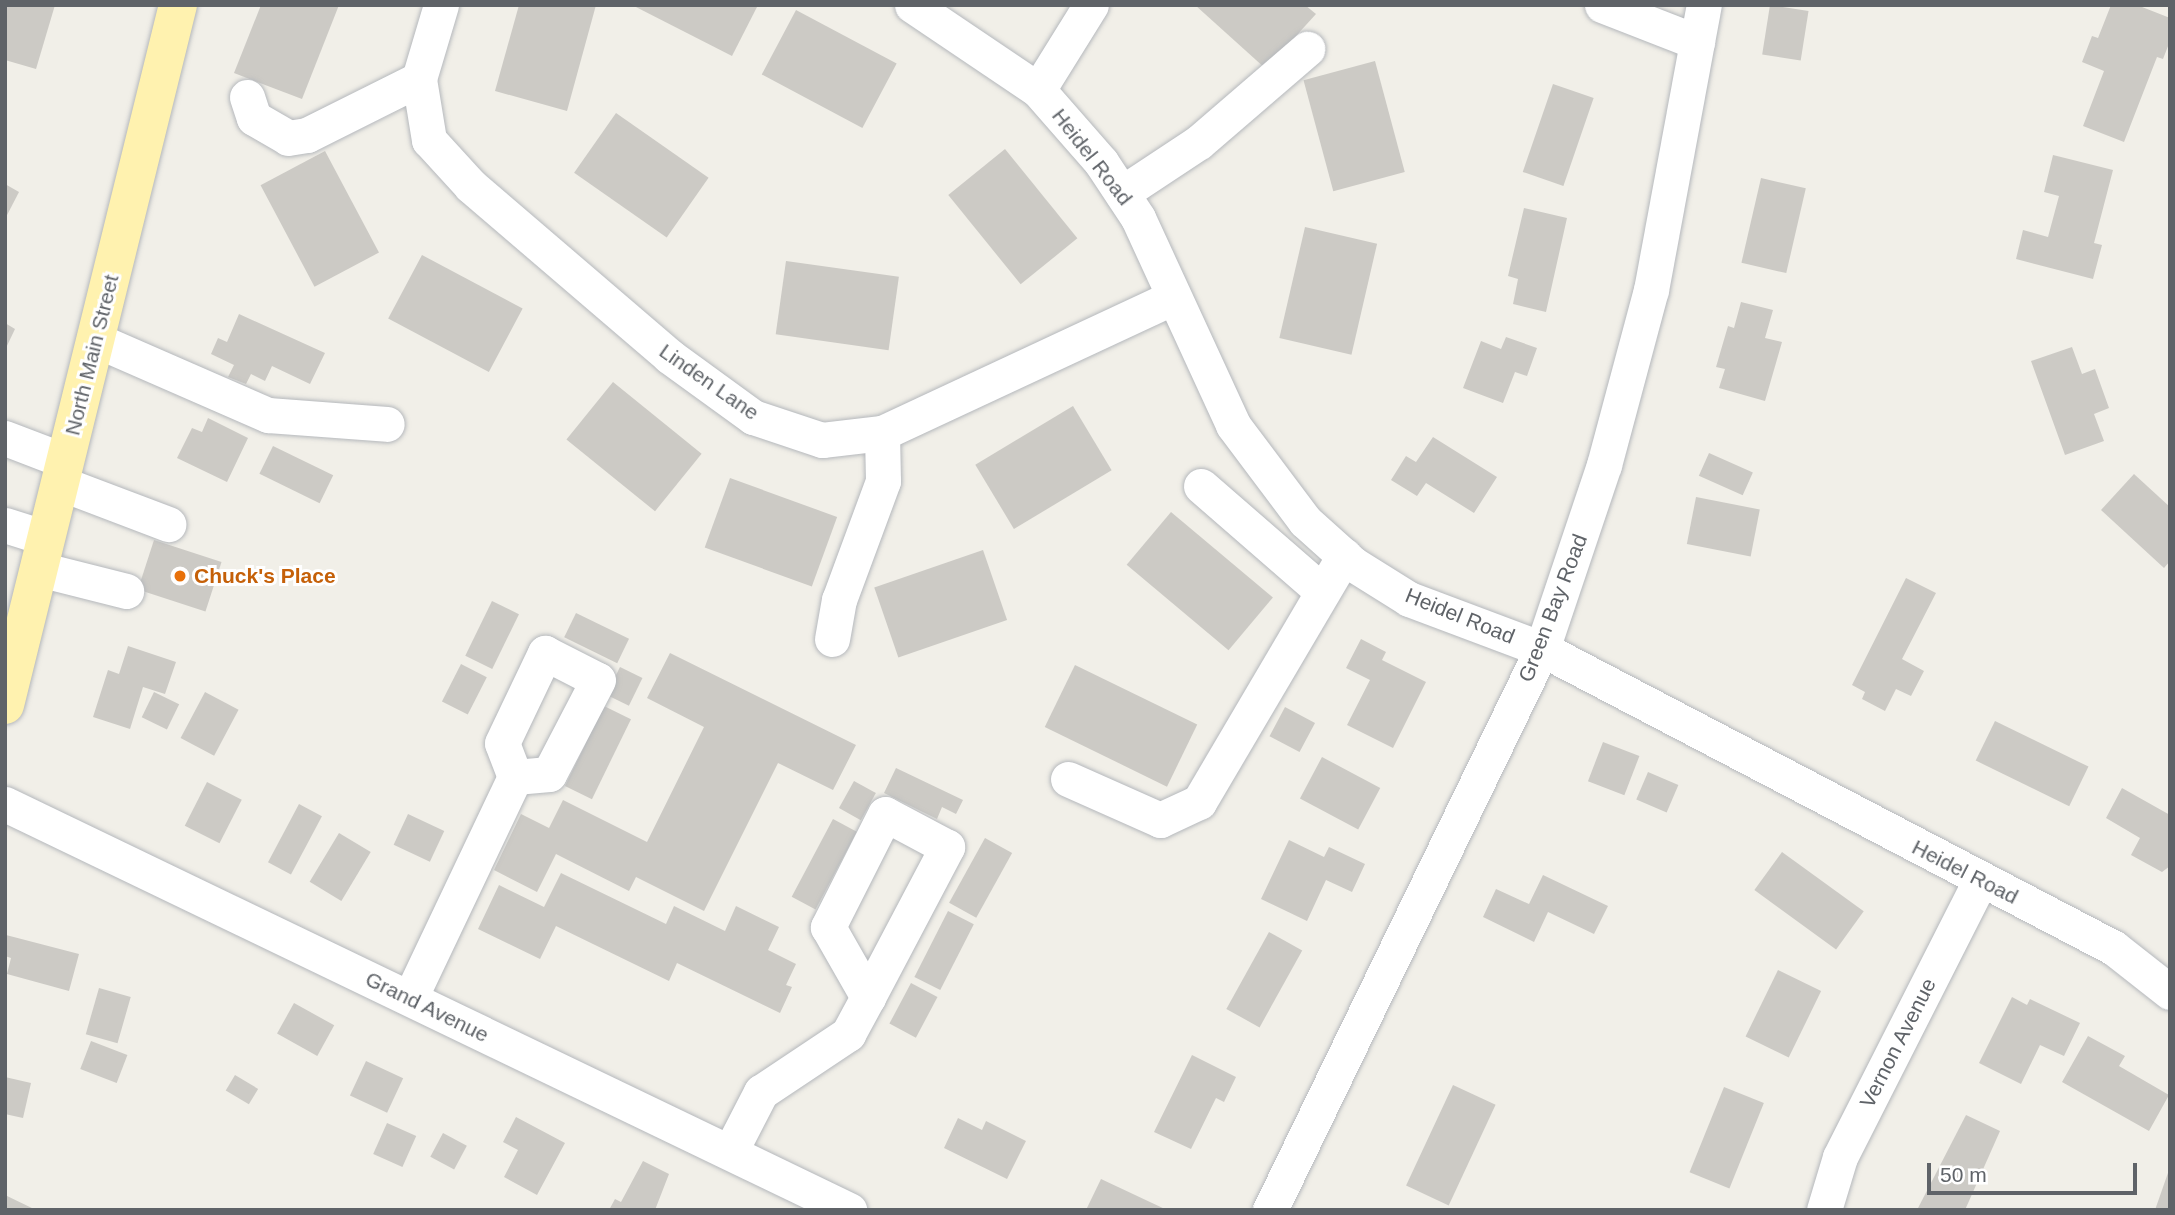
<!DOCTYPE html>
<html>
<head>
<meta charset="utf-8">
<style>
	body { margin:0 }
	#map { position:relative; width:2175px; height:1215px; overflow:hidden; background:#f1efe8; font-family:Arial,sans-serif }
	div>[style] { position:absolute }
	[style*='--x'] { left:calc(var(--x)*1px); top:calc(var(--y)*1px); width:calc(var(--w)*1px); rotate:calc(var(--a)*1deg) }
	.building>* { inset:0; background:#cccac5; transform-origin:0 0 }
	.roads { filter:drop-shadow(0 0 2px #b5b8bc) drop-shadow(0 0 2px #b5b8bc) }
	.minor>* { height:35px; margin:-17.5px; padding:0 17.5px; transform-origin:17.5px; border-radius:17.5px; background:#fff }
	.major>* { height:38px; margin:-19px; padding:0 19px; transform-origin:19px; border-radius:19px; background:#fff2af }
	.dots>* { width:19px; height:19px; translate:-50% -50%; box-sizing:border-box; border:4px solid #fff; border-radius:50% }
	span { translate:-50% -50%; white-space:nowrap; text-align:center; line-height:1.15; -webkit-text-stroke:6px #fff; paint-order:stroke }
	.street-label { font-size:21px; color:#5f6368 }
	.food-label { font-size:21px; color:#c56008; font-weight:700 }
	.left { translate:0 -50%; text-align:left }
	.frame { position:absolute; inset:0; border:7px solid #5f6368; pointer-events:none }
	.scale { position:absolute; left:1927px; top:1163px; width:210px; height:32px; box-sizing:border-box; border:4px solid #5f6368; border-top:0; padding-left:9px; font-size:21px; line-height:24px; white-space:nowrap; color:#5f6368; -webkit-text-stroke:5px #fff; paint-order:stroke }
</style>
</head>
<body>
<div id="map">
	<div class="building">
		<i style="clip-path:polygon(5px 5px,55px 5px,36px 69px,5px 60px)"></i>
		<i style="clip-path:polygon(261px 5px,339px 5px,302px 99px,234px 73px)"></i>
		<i style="clip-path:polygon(519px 5px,596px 5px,567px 111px,495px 91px)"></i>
		<i style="clip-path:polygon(632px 5px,758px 5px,732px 56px)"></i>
		<i style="clip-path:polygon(1195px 5px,1305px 5px,1316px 14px,1266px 69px)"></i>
		<i style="left:1770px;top:5px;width:39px;height:50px;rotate:9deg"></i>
		<i style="clip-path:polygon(2111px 5px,2137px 5px,2170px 18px,2170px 41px,2163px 59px,2157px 57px,2124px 142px,2083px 126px,2104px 71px,2082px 62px,2092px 36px,2098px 38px)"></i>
		<i style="left:796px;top:10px;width:114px;height:73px;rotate:28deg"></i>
		<i style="left:1375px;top:61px;width:115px;height:74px;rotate:75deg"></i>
		<i style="left:1553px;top:84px;width:43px;height:93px;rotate:19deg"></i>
		<i style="left:616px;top:113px;width:113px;height:73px;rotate:35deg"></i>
		<i style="left:1005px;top:149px;width:115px;height:73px;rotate:51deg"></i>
		<i style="left:325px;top:151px;width:115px;height:73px;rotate:62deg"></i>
		<i style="clip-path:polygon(2053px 155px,2113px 170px,2094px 243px,2102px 245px,2093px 279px,2016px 259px,2023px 230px,2048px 237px,2059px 196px,2044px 192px)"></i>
		<i style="left:1761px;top:178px;width:46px;height:87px;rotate:13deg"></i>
		<i style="clip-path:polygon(5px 184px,19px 192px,5px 219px)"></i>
		<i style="clip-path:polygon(1524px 208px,1567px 218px,1546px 312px,1513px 304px,1518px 279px,1508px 276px)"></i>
		<i style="left:1305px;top:227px;width:74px;height:114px;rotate:13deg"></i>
		<i style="left:422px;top:255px;width:114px;height:72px;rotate:28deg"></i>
		<i style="left:786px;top:261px;width:114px;height:74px;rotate:8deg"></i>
		<i style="clip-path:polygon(1741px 302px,1773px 310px,1765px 338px,1782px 342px,1765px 401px,1719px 388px,1725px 369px,1716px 367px,1728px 326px,1734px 328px)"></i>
		<i style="clip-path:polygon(239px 314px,325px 353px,310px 384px,272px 366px,265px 381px,251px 374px,246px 384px,228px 377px,234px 365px,211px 354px,218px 338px,227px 342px)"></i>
		<i style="clip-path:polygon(5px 323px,15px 329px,5px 350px)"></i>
		<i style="clip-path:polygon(1506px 337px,1537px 348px,1527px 376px,1515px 372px,1503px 403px,1463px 388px,1481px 341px,1501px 349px)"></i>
		<i style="clip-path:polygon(2072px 347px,2082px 374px,2095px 369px,2109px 408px,2094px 414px,2104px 441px,2065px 455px,2031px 361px)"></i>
		<i style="left:613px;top:382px;width:114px;height:74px;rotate:39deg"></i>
		<i style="left:1073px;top:406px;width:75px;height:114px;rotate:59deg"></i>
		<i style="clip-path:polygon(208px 418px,248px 438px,227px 482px,177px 458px,192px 428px,202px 432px)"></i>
		<i style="clip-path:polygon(1433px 437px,1497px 477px,1474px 513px,1426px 483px,1417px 496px,1391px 480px,1406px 456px,1416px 462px)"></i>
		<i style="left:273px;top:446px;width:67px;height:31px;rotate:26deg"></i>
		<i style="left:1709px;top:453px;width:48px;height:25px;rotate:24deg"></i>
		<i style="clip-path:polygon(2134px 474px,2170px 507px,2170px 561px,2164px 568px,2101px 510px)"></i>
		<i style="left:730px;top:478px;width:114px;height:74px;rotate:20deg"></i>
		<i style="left:1696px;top:497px;width:65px;height:48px;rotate:11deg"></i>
		<i style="left:1171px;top:512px;width:133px;height:69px;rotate:40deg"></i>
		<i style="left:154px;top:540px;width:71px;height:52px;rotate:18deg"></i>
		<i style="left:983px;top:550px;width:74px;height:115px;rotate:71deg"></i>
		<i style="clip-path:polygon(1906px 578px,1936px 593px,1902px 659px,1924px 671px,1911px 696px,1896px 689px,1885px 711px,1862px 699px,1865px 692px,1852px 685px)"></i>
		<i style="left:492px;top:601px;width:30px;height:61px;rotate:26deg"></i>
		<i style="left:576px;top:613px;width:59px;height:27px;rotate:26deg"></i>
		<i style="clip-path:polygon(1361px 639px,1386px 652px,1382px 660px,1426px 682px,1393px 748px,1347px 725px,1370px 680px,1346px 668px)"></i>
		<i style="clip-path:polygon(128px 646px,176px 662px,165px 694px,143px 687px,130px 729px,93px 717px,108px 670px,119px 674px)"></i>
		<i style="clip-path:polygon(670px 653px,856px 745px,833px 790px,778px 763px,704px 911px,636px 877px,629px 891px,556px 854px,537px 892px,494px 870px,521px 814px,549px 828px,563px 800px,647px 842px,704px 727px,647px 698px)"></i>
		<i style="left:461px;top:664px;width:29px;height:42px;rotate:27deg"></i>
		<i style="left:1075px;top:665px;width:136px;height:69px;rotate:26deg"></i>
		<i style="left:620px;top:667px;width:25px;height:31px;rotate:26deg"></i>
		<i style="left:154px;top:692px;width:28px;height:28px;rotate:26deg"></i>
		<i style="left:205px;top:692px;width:38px;height:52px;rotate:28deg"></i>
		<i style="left:604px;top:706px;width:30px;height:89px;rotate:26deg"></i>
		<i style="left:1285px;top:707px;width:34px;height:33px;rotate:28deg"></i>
		<i style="left:1995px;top:721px;width:104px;height:44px;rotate:26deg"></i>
		<i style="left:1603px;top:742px;width:39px;height:42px;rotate:21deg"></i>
		<i style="left:1322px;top:757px;width:66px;height:47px;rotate:28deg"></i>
		<i style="clip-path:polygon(896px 768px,963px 800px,956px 814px,942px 807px,937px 819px,884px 793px)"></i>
		<i style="left:1648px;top:772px;width:33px;height:30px;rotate:23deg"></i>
		<i style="left:854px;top:781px;width:25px;height:31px;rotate:29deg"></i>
		<i style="left:207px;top:782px;width:39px;height:49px;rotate:27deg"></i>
		<i style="clip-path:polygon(2122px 788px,2170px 815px,2170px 866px,2162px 872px,2131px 855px,2140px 838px,2106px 818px)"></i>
		<i style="left:299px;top:804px;width:26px;height:66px;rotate:28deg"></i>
		<i style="left:408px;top:814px;width:40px;height:34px;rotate:25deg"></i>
		<i style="left:833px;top:819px;width:27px;height:88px;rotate:28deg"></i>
		<i style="left:339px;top:833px;width:37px;height:57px;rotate:31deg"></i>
		<i style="left:985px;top:838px;width:31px;height:74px;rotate:29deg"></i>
		<i style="clip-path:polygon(1289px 840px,1324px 857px,1329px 847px,1365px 864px,1352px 892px,1326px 880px,1307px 921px,1261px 899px)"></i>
		<i style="left:1782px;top:852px;width:101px;height:47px;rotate:36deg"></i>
		<i style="clip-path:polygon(561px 873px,666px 924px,674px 906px,725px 931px,736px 906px,779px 927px,768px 950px,796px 964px,786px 985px,792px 987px,780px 1013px,677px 963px,669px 981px,556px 926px,540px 959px,478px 929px,499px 885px,544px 907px)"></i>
		<i style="clip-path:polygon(1543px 875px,1608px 906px,1594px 934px,1548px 912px,1534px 942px,1483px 917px,1496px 889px,1529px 904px)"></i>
		<i style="left:948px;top:911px;width:29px;height:74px;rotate:27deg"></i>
		<i style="left:1269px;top:932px;width:38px;height:88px;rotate:29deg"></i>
		<i style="clip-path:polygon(6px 935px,79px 954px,69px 991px,7px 974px,11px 958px,5px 956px)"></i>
		<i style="left:1778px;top:970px;width:48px;height:74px;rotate:26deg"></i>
		<i style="left:911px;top:983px;width:30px;height:46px;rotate:28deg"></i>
		<i style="left:99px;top:988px;width:33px;height:48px;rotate:16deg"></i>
		<i style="clip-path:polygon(2012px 997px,2027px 1005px,2030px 999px,2080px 1023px,2064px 1056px,2040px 1045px,2021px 1084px,1979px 1063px)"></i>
		<i style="left:294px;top:1003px;width:46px;height:35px;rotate:29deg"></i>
		<i style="clip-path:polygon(2088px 1036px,2125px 1056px,2119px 1066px,2169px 1095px,2149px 1131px,2062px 1082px)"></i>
		<i style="left:91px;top:1041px;width:39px;height:30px;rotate:21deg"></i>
		<i style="clip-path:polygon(1192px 1055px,1236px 1077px,1224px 1102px,1216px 1098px,1191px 1149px,1154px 1132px)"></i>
		<i style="left:366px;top:1061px;width:41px;height:38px;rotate:25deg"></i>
		<i style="left:235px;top:1075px;width:27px;height:18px;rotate:31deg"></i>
		<i style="clip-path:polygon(5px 1077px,31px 1083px,23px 1118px,5px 1114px)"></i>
		<i style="left:1453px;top:1085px;width:47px;height:111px;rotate:25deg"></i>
		<i style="left:1724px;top:1087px;width:43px;height:92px;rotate:22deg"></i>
		<i style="clip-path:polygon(1966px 1115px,2000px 1131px,1965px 1210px,1917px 1210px)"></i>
		<i style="clip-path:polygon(516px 1117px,565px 1143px,537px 1195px,504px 1177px,518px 1150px,503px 1142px)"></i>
		<i style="clip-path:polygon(958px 1118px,982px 1130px,986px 1121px,1026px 1141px,1007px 1179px,944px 1148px)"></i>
		<i style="left:387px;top:1123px;width:32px;height:34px;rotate:24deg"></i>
		<i style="left:443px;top:1133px;width:27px;height:27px;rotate:28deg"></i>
		<i style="clip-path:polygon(643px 1161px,669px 1174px,655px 1210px,609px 1210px,615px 1199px,621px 1202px)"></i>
		<i style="clip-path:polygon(2169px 1170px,2170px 1210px,2155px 1210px)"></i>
		<i style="clip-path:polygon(1101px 1179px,1167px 1210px,1086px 1210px)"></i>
		<i style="clip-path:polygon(5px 1195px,36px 1210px,5px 1210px)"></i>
	</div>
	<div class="roads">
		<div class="minor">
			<i style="--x:441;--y:5;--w:77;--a:106.6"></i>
			<i style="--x:419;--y:79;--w:62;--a:80.7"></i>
			<i style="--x:429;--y:140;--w:62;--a:47.6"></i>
			<i style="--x:471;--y:186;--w:261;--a:40.6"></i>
			<i style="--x:669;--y:356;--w:104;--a:36"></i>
			<i style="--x:753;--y:417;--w:73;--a:18.4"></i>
			<i style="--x:822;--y:440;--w:60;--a:-6.7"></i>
			<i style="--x:882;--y:433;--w:320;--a:-25"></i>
			<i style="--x:912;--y:5;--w:152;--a:34"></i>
			<i style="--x:1038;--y:90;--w:96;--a:48.8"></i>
			<i style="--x:1101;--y:162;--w:67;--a:56.5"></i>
			<i style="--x:1138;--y:218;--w:228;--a:65.3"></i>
			<i style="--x:1233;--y:425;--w:120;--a:53.1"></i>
			<i style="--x:1305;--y:521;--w:64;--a:41.9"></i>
			<i style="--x:1353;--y:564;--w:66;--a:32"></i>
			<i style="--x:1409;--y:599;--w:142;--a:20.6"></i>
			<i style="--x:1542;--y:649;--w:645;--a:27.6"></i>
			<i style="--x:2114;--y:948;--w:71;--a:38.2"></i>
			<i style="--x:1602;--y:5;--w:102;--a:21.3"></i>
			<i style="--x:1038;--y:90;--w:100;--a:-58.1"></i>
			<i style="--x:247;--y:97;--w:22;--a:72"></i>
			<i style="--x:254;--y:118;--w:39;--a:30"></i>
			<i style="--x:288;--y:138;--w:19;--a:-9"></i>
			<i style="--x:307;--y:135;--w:125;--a:-26.6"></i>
			<i style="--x:1122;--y:193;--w:92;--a:-33.5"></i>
			<i style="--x:1199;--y:142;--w:143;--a:-40.7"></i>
			<i style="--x:96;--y:340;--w:188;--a:23.6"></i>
			<i style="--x:268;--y:415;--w:119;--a:4.3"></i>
			<i style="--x:5;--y:438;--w:64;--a:21"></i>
			<i style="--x:60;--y:483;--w:116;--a:20.8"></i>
			<i style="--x:1201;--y:486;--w:160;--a:41"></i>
			<i style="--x:5;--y:525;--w:43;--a:17.6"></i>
			<i style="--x:39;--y:569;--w:90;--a:14.2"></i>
			<i style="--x:832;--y:639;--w:40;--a:-80"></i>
			<i style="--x:839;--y:600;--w:127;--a:-69.7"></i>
			<i style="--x:883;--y:481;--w:48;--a:-91.2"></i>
			<i style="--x:1068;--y:779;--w:101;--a:24"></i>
			<i style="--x:1160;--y:820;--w:43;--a:-24.8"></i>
			<i style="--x:1199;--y:802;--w:286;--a:-59.5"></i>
			<i style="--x:5;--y:804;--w:937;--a:25.69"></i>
			<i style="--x:410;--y:998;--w:245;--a:-64.6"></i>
			<i style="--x:515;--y:777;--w:36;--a:-111"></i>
			<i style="--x:502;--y:743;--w:100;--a:-64.5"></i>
			<i style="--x:545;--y:653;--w:59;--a:27"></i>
			<i style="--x:598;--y:680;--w:106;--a:117.5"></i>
			<i style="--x:549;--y:774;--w:34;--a:175"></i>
			<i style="--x:730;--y:1152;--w:68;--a:-62.7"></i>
			<i style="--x:761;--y:1092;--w:105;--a:-33.7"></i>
			<i style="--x:848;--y:1034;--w:42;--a:-61.6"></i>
			<i style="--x:868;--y:997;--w:170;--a:-62.2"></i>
			<i style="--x:947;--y:847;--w:70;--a:-152"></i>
			<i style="--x:885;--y:814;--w:127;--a:116.8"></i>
			<i style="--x:828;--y:927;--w:81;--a:60.3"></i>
			<i style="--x:1270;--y:1210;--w:623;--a:-64.13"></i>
			<i style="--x:1542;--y:649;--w:194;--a:-71.4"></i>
			<i style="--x:1604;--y:465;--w:181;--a:-75"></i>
			<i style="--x:1651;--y:290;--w:290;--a:-79.5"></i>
			<i style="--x:1824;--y:1210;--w:55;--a:-73.2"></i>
			<i style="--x:1840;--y:1157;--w:309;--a:-63.1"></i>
		</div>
		<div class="major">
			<i style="--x:5;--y:705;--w:721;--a:-76.12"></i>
		</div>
	</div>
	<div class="dots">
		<i style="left:180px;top:576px;background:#e8710a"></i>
	</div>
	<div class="street-label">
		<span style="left:1092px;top:157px;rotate:52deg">Heidel Road</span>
		<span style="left:92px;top:355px;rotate:-76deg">North Main Street</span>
		<span style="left:709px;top:382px;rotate:35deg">Linden Lane</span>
		<span style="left:1553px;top:608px;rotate:-69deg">Green Bay Road</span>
		<span style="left:1460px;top:616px;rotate:22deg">Heidel Road</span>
		<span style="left:1965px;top:872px;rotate:27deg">Heidel Road</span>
		<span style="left:427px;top:1007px;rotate:26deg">Grand Avenue</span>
		<span style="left:1898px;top:1043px;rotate:-63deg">Vernon Avenue</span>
	</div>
	<div class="food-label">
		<span class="left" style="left:194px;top:576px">Chuck's Place</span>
	</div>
	<div class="frame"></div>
	<div class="scale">50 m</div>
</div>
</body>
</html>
